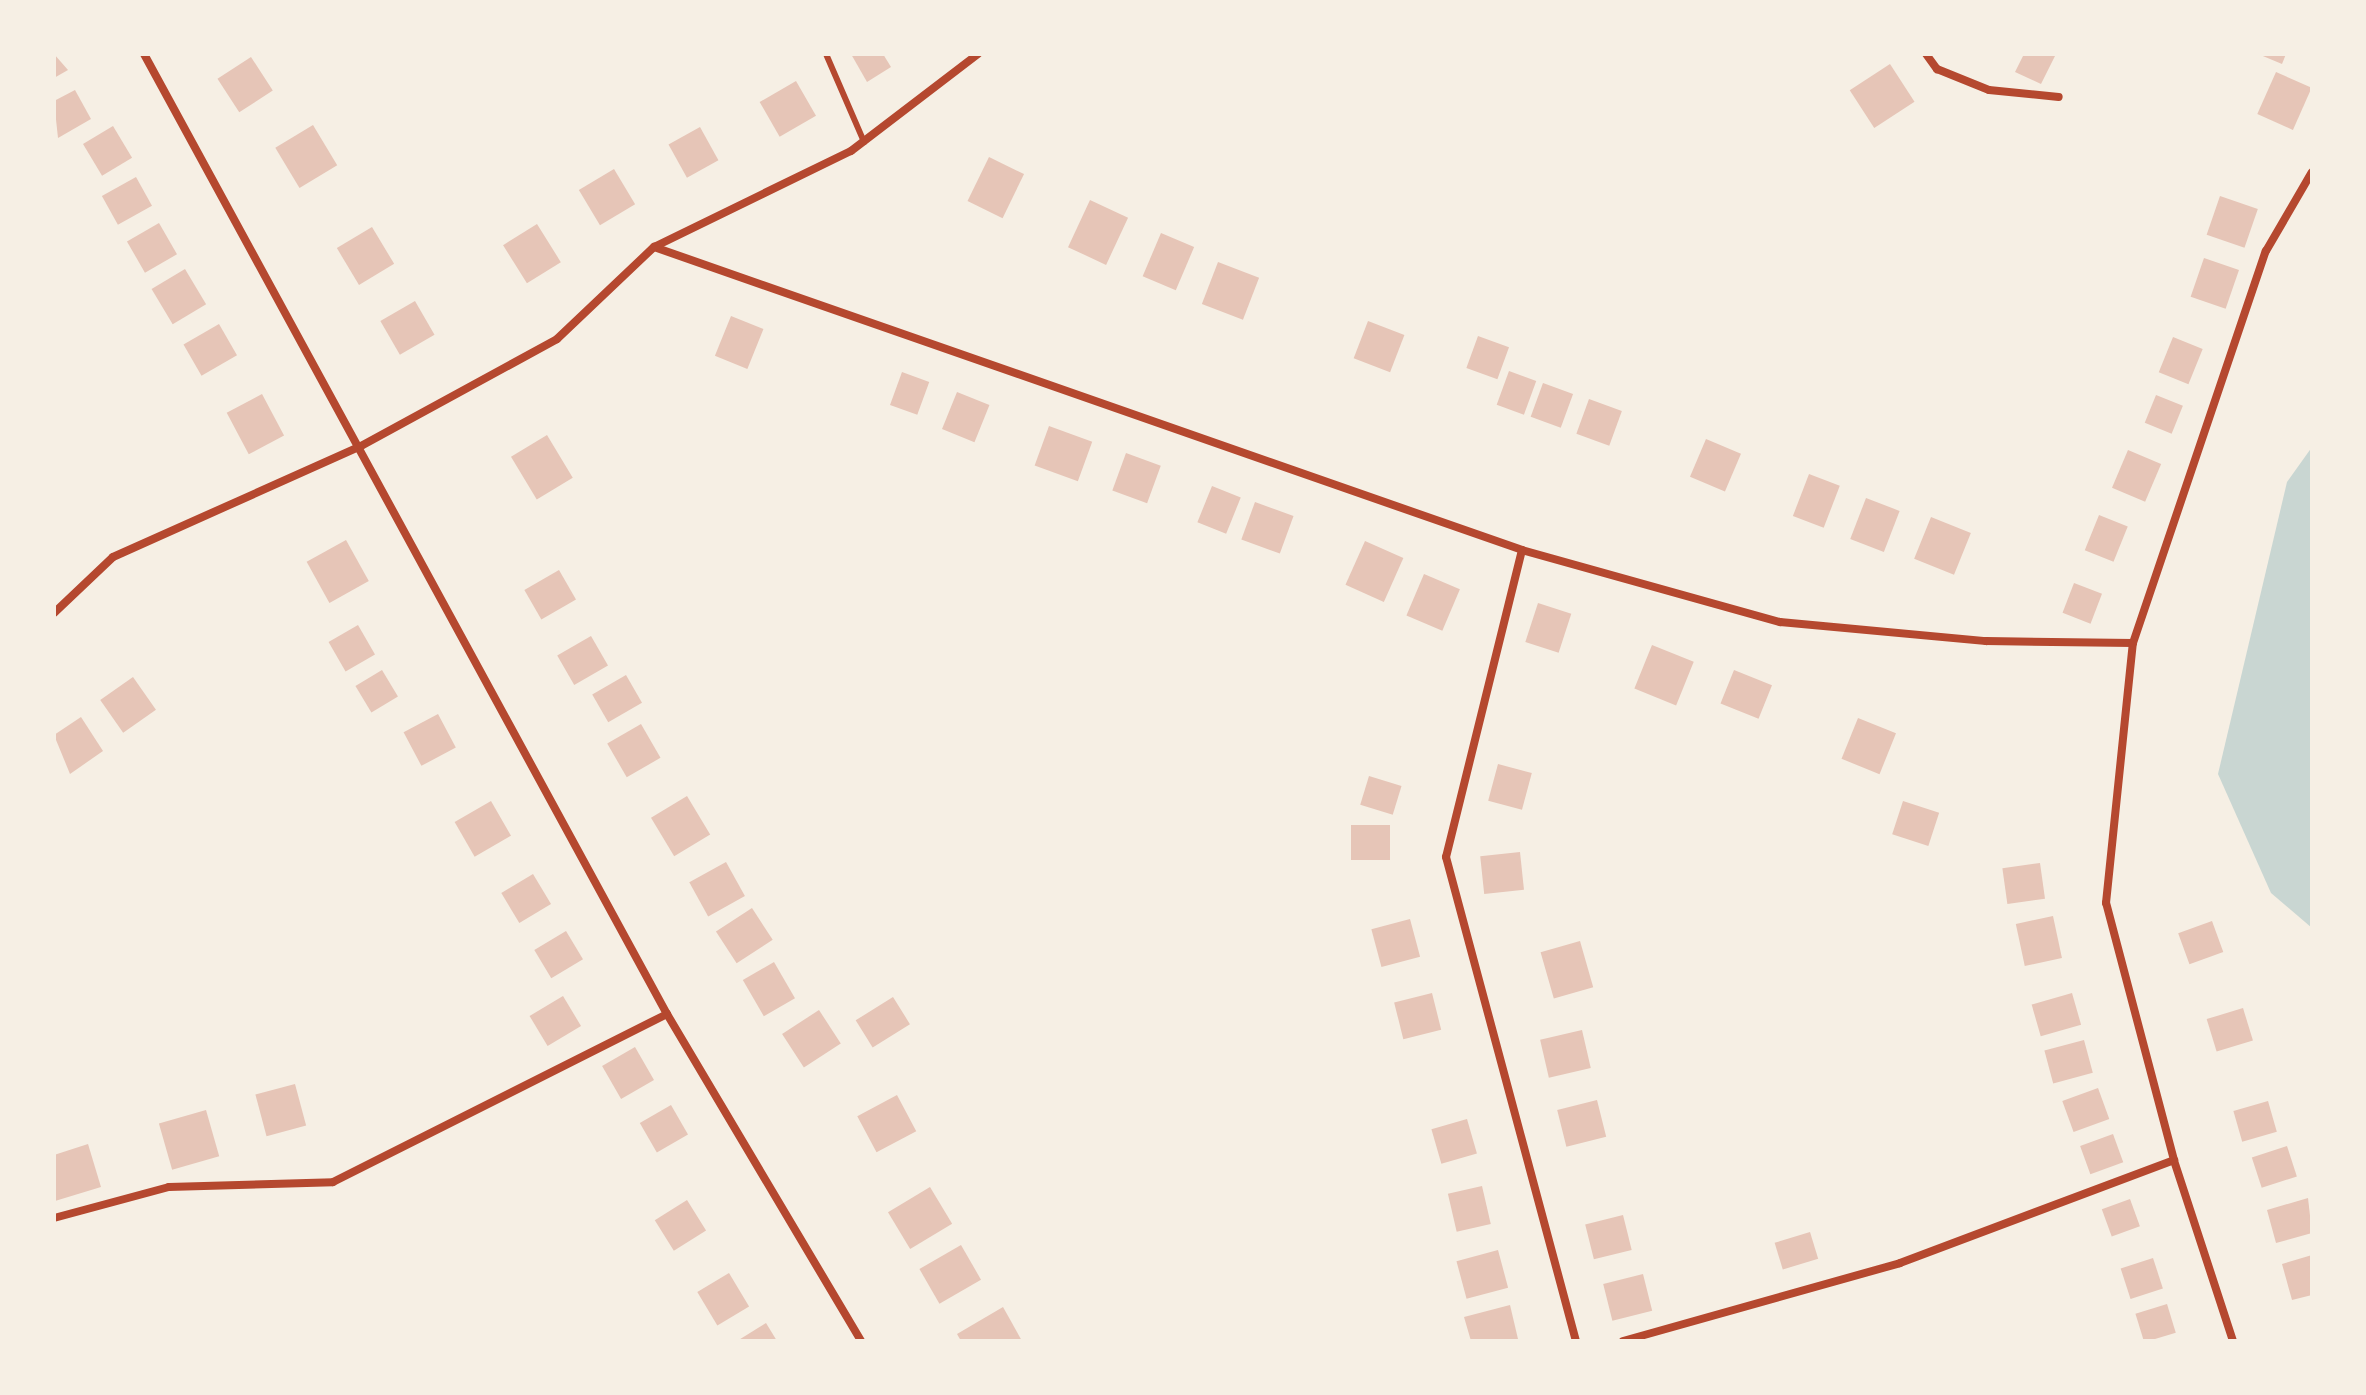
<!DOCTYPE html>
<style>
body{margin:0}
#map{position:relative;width:2366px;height:1395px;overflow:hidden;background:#f6efe4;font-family:Mulish,sans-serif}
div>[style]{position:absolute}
.water>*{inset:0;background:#c9d6d2}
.building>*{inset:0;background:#e6c5b7;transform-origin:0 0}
.service>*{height:6px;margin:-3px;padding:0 3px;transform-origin:3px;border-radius:3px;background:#b5482f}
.minor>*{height:8px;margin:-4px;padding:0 4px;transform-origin:4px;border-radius:4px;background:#b5482f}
span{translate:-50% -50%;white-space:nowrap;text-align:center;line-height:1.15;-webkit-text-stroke:8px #f6efe4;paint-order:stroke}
.frame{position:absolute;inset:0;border:56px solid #f6efe4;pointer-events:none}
</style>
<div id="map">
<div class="water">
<div style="clip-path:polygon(2312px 447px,2312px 928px,2271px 893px,2218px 774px,2287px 482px)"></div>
</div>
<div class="building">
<div style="clip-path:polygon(54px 54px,68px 70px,54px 78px)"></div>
<div style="clip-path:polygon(851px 54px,883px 54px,891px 67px,867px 82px)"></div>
<div style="clip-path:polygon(2024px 54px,2056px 54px,2041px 84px,2015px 72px)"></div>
<div style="clip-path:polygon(2258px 54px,2286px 54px,2282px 64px)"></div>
<div style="left:251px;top:57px;width:40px;height:40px;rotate:57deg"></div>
<div style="left:1890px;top:64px;width:45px;height:48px;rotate:57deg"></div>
<div style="left:2276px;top:72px;width:39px;height:46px;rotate:24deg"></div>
<div style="left:796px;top:81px;width:40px;height:42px;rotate:60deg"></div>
<div style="clip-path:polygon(75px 90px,91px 119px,58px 138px,54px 101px)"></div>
<div style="left:313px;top:125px;width:47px;height:44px;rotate:59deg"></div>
<div style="left:113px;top:126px;width:37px;height:35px;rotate:59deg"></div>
<div style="left:700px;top:127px;width:38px;height:36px;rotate:61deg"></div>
<div style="left:989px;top:157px;width:39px;height:49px;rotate:26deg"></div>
<div style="left:614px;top:169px;width:41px;height:41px;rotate:59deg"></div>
<div style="left:136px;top:177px;width:33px;height:39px;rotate:61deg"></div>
<div style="left:2220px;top:196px;width:40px;height:41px;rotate:19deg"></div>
<div style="left:1090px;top:200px;width:42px;height:52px;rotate:25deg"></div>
<div style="left:159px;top:223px;width:36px;height:37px;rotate:60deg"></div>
<div style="left:537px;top:224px;width:45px;height:40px;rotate:58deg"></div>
<div style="left:372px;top:227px;width:43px;height:41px;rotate:59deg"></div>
<div style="left:1161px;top:233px;width:36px;height:47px;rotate:23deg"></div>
<div style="left:2204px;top:258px;width:37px;height:41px;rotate:19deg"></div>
<div style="left:1218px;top:262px;width:44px;height:45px;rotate:21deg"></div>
<div style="left:185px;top:269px;width:41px;height:39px;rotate:59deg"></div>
<div style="left:415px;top:301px;width:39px;height:40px;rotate:60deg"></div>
<div style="left:731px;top:316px;width:35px;height:43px;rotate:22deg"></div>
<div style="left:1368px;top:321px;width:39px;height:40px;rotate:21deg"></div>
<div style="left:219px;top:324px;width:36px;height:41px;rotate:60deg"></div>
<div style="left:1478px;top:336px;width:33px;height:34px;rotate:20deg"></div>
<div style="left:2173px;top:337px;width:32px;height:38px;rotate:22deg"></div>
<div style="left:1509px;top:371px;width:29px;height:36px;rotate:20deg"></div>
<div style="left:902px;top:372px;width:29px;height:35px;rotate:20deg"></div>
<div style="left:1543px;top:383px;width:32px;height:36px;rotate:20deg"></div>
<div style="left:957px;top:392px;width:35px;height:40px;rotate:22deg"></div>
<div style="left:262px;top:394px;width:47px;height:40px;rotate:62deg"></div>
<div style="left:2156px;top:395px;width:29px;height:30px;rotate:22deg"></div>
<div style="left:1589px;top:399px;width:35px;height:37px;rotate:20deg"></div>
<div style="left:1049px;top:426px;width:46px;height:42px;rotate:20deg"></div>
<div style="left:547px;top:435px;width:50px;height:42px;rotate:59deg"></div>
<div style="left:1706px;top:439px;width:38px;height:41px;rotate:23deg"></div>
<div style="left:2128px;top:450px;width:36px;height:41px;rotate:23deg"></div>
<div style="left:1126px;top:453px;width:37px;height:40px;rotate:20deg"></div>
<div style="left:1809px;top:474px;width:33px;height:45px;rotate:21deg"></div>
<div style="left:1212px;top:486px;width:31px;height:39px;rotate:22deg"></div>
<div style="left:1866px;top:498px;width:36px;height:44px;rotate:21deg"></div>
<div style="left:1255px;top:502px;width:41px;height:40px;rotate:20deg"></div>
<div style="left:2099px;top:515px;width:31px;height:38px;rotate:22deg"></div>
<div style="left:1931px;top:517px;width:43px;height:45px;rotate:22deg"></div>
<div style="left:346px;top:540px;width:47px;height:45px;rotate:61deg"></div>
<div style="left:1365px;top:541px;width:42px;height:48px;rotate:24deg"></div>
<div style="left:559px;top:570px;width:34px;height:40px;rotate:60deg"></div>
<div style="left:1424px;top:574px;width:39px;height:45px;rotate:23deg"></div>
<div style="left:2074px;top:583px;width:30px;height:32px;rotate:21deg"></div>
<div style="left:1538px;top:603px;width:35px;height:41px;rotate:18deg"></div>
<div style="left:358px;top:625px;width:34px;height:34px;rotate:60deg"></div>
<div style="left:591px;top:636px;width:34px;height:39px;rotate:60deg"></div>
<div style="left:1652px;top:645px;width:45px;height:47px;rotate:22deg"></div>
<div style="left:382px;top:670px;width:31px;height:31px;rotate:59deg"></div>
<div style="left:1734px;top:670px;width:41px;height:36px;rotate:22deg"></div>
<div style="left:626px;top:675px;width:32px;height:39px;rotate:60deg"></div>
<div style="left:133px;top:677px;width:40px;height:40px;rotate:55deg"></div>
<div style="left:438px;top:714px;width:38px;height:39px;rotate:62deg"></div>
<div style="clip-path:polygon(81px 717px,103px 751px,70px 774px,54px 735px)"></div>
<div style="left:1858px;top:718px;width:41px;height:44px;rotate:22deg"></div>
<div style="left:641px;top:724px;width:39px;height:39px;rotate:60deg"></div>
<div style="left:1498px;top:764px;width:35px;height:38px;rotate:15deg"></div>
<div style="left:1369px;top:776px;width:34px;height:30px;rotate:17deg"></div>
<div style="left:687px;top:796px;width:45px;height:42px;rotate:59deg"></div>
<div style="left:491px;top:801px;width:40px;height:42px;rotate:60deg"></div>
<div style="left:1903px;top:801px;width:38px;height:35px;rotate:18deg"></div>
<div style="left:1351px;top:825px;width:39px;height:35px"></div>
<div style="left:1520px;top:852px;width:38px;height:40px;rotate:84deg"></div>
<div style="left:726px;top:862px;width:39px;height:42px;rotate:61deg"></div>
<div style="left:2040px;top:863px;width:36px;height:38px;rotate:82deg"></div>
<div style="left:533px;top:874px;width:35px;height:37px;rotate:59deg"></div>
<div style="left:752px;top:908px;width:38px;height:43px;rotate:57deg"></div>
<div style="left:2053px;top:916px;width:43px;height:38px;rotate:78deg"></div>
<div style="left:1410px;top:919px;width:39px;height:40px;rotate:75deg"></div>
<div style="left:2212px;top:921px;width:33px;height:36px;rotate:70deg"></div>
<div style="left:566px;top:931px;width:33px;height:37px;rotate:59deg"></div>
<div style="left:1580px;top:941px;width:48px;height:41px;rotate:74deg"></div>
<div style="left:774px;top:962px;width:42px;height:36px;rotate:60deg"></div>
<div style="left:1432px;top:993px;width:38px;height:39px;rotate:76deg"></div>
<div style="left:2072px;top:993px;width:33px;height:42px;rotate:74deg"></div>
<div style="left:563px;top:996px;width:35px;height:39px;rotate:59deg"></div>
<div style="left:893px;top:997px;width:32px;height:44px;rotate:58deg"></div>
<div style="left:2243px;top:1008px;width:34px;height:38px;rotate:73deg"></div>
<div style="left:819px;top:1010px;width:40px;height:44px;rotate:57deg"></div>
<div style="left:1582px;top:1030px;width:39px;height:43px;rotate:77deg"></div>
<div style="left:2084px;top:1040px;width:34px;height:41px;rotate:75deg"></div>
<div style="left:635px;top:1047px;width:38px;height:38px;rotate:60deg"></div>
<div style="left:295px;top:1084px;width:43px;height:41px;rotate:75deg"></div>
<div style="left:2098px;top:1088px;width:33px;height:38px;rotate:70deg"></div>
<div style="left:897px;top:1095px;width:41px;height:45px;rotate:62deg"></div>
<div style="left:1597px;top:1100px;width:38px;height:41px;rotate:76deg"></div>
<div style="left:2268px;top:1101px;width:32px;height:36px;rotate:74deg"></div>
<div style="left:671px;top:1105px;width:34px;height:36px;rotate:60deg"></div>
<div style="left:206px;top:1110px;width:48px;height:49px;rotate:74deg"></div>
<div style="left:1467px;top:1119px;width:36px;height:37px;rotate:74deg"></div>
<div style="left:2113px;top:1134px;width:30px;height:35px;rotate:70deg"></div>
<div style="clip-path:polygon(88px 1144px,101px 1187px,55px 1201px,54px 1155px)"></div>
<div style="left:2287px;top:1146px;width:32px;height:37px;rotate:72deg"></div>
<div style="left:1482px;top:1186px;width:39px;height:35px;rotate:77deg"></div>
<div style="left:930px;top:1187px;width:43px;height:49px;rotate:59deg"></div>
<div style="clip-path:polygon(2308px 1198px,2312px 1233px,2276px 1243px,2267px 1210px)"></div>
<div style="left:2130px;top:1199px;width:29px;height:30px;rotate:70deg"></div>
<div style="left:687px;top:1200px;width:36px;height:38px;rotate:58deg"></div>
<div style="left:1623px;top:1215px;width:36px;height:39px;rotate:76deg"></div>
<div style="left:1810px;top:1232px;width:28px;height:37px;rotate:73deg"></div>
<div style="left:961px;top:1245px;width:40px;height:48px;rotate:60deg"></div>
<div style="left:1498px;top:1250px;width:39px;height:43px;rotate:75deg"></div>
<div style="clip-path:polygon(2312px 1255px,2312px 1295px,2292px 1300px,2282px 1264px)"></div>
<div style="left:2153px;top:1258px;width:32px;height:34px;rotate:72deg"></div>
<div style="left:729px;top:1273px;width:39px;height:37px;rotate:59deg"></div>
<div style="left:1643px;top:1274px;width:38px;height:41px;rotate:76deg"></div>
<div style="left:2167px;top:1304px;width:30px;height:33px;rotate:73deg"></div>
<div style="clip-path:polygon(1510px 1305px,1518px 1339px,1471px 1341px,1464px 1317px)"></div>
<div style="clip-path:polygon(1003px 1307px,1022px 1341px,961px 1341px,957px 1334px)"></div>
<div style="clip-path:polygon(766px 1323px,777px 1341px,737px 1341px)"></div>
</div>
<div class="service">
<div style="left:826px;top:54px;width:96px;rotate:66.6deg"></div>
</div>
<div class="minor">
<div style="left:144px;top:54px;width:1093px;rotate:61.42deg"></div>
<div style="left:667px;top:1014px;width:380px;rotate:59.3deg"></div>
<div style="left:1926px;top:54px;width:19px;rotate:54deg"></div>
<div style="left:1937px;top:69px;width:56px;rotate:22deg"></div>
<div style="left:1989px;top:90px;width:70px;rotate:5.7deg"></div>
<div style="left:654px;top:247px;width:919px;rotate:19.24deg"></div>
<div style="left:1522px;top:550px;width:268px;rotate:15.6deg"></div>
<div style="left:1780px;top:622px;width:207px;rotate:5.3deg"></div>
<div style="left:1986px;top:641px;width:147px;rotate:0.8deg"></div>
<div style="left:1522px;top:550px;width:316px;rotate:103.9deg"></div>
<div style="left:1446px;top:857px;width:501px;rotate:74.97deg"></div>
<div style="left:54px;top:613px;width:81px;rotate:-43.5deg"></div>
<div style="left:113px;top:557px;width:272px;rotate:-24.1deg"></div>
<div style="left:361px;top:446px;width:223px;rotate:-28.6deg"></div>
<div style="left:557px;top:339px;width:134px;rotate:-43.5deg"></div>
<div style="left:654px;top:247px;width:219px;rotate:-26deg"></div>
<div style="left:851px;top:151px;width:160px;rotate:-37.4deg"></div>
<div style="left:54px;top:1218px;width:119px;rotate:-15.1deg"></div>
<div style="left:169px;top:1187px;width:164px;rotate:-1.7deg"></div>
<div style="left:333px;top:1182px;width:374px;rotate:-26.7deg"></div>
<div style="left:1623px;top:1341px;width:288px;rotate:-15.7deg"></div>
<div style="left:1900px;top:1263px;width:293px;rotate:-20.6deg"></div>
<div style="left:2233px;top:1341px;width:190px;rotate:-108.1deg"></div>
<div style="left:2174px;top:1160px;width:266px;rotate:-104.8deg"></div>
<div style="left:2106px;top:903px;width:261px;rotate:-84.1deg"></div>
<div style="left:2133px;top:643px;width:414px;rotate:-71.3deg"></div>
<div style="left:2266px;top:251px;width:91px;rotate:-59.8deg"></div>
</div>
<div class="frame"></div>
</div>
